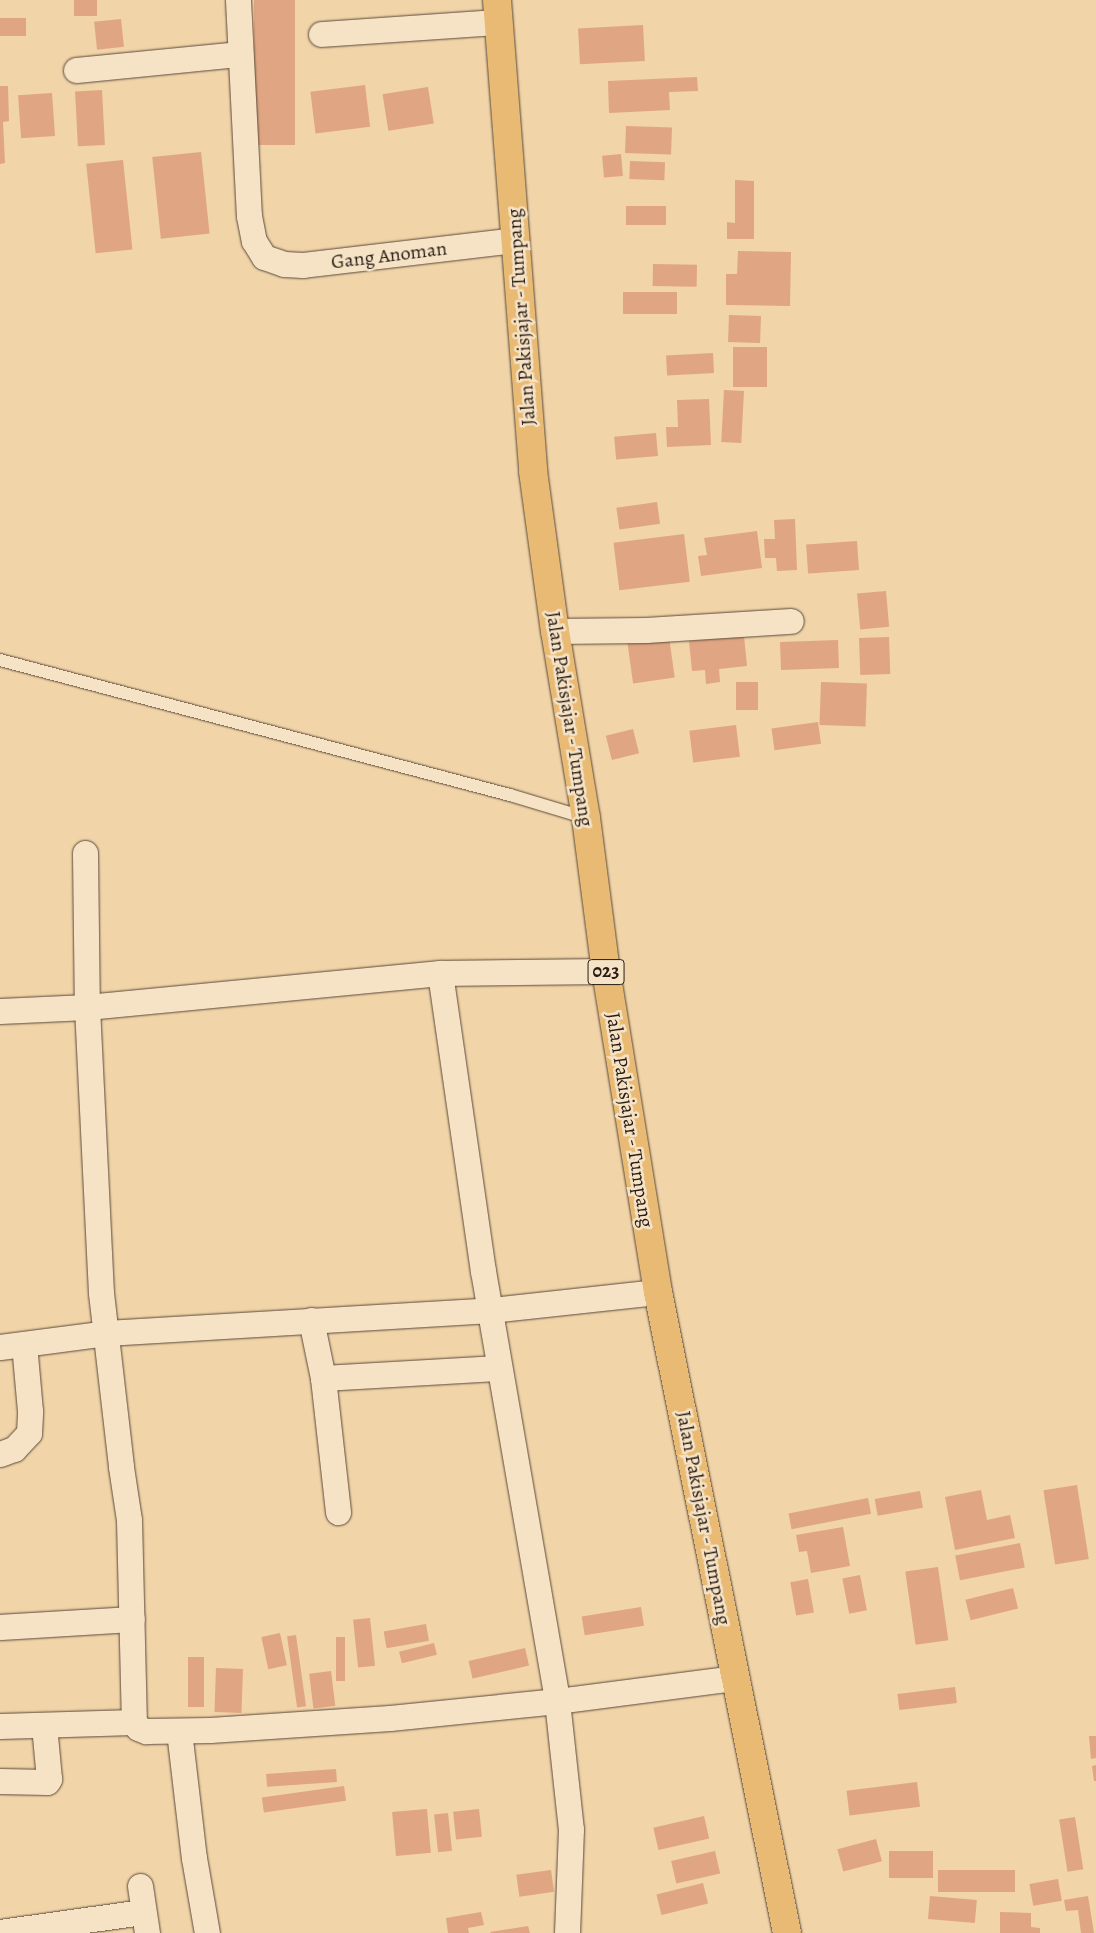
<!DOCTYPE html>
<style>
body{margin:0}
#map{position:relative;width:1096px;height:1933px;overflow:hidden;background:#f1d4a8;font-family:Alegreya,serif}
div>[style]{position:absolute}
.building>*{inset:0;background:#e0a582;transform-origin:0 0}
.roads{filter:drop-shadow(0 0 1px #5a4a3a) drop-shadow(0 0 1px #5a4a3a)}
.lane>*{height:12px;margin:-6px;padding:0 6px;transform-origin:6px;border-radius:6px;background:#f6e3c6}
.street>*{height:25px;margin:-12.5px;padding:0 12.5px;transform-origin:12.5px;border-radius:12.5px;background:#f6e3c6}
.primary>*{height:28px;margin:-14px;padding:0 14px;transform-origin:14px;border-radius:14px;background:#e8ba74}
span{translate:-50% -50%;white-space:nowrap;text-align:center;line-height:1.15;-webkit-text-stroke:5px #f6e3c6;paint-order:stroke}
.shield-label span{padding:1px 4px;background:#f6e3c6;border:1px solid;border-radius:4px;-webkit-text-stroke-width:0}
.shield-label{font-size:19px;color:#271c16;font-weight:700}
.street-label{font-size:20px;color:#271c16}
</style>
<div id="map">
<div class="building">
<div style="left:74px;top:0;width:23px;height:16px"></div>
<div style="left:254px;top:0;width:41px;height:145px"></div>
<div style="left:26px;top:18px;width:18px;height:26px;rotate:90deg"></div>
<div style="left:121px;top:19px;width:28px;height:27px;rotate:84deg"></div>
<div style="left:643px;top:25px;width:36px;height:65px;rotate:87deg"></div>
<div style="clip-path:polygon(697px 77px,698px 91px,669px 92px,670px 110px,609px 113px,608px 81px)"></div>
<div style="left:365px;top:85px;width:42px;height:55px;rotate:83deg"></div>
<div style="clip-path:polygon(0 86px,8px 86px,9px 121px,3px 122px,5px 163px,0 164px)"></div>
<div style="left:428px;top:87px;width:37px;height:46px;rotate:81deg"></div>
<div style="left:102px;top:90px;width:55px;height:27px;rotate:87deg"></div>
<div style="left:52px;top:93px;width:43px;height:34px;rotate:86deg"></div>
<div style="left:626px;top:126px;width:46px;height:27px;rotate:2deg"></div>
<div style="left:201px;top:152px;width:82px;height:49px;rotate:84deg"></div>
<div style="left:621px;top:154px;width:22px;height:19px;rotate:85deg"></div>
<div style="left:123px;top:160px;width:90px;height:37px;rotate:84deg"></div>
<div style="left:630px;top:161px;width:35px;height:18px;rotate:2deg"></div>
<div style="clip-path:polygon(735px 180px,754px 181px,754px 239px,727px 239px,727px 222px,735px 223px)"></div>
<div style="left:666px;top:206px;width:19px;height:40px;rotate:90deg"></div>
<div style="clip-path:polygon(738px 251px,791px 252px,790px 306px,726px 305px,726px 274px,737px 274px)"></div>
<div style="left:653px;top:264px;width:44px;height:22px;rotate:1deg"></div>
<div style="left:623px;top:292px;width:54px;height:22px"></div>
<div style="left:729px;top:315px;width:32px;height:27px;rotate:2deg"></div>
<div style="left:733px;top:347px;width:34px;height:40px"></div>
<div style="left:713px;top:353px;width:20px;height:47px;rotate:87deg"></div>
<div style="left:724px;top:390px;width:20px;height:52px;rotate:3deg"></div>
<div style="clip-path:polygon(709px 399px,711px 445px,667px 447px,666px 427px,678px 427px,677px 400px)"></div>
<div style="left:656px;top:433px;width:23px;height:42px;rotate:85deg"></div>
<div style="left:657px;top:502px;width:22px;height:41px;rotate:82deg"></div>
<div style="clip-path:polygon(795px 519px,797px 570px,777px 571px,776px 558px,765px 558px,764px 539px,775px 539px,774px 520px)"></div>
<div style="clip-path:polygon(757px 531px,762px 568px,701px 576px,698px 556px,707px 555px,704px 538px)"></div>
<div style="left:684px;top:534px;width:48px;height:71px;rotate:83deg"></div>
<div style="left:857px;top:541px;width:29px;height:51px;rotate:86deg"></div>
<div style="left:886px;top:591px;width:36px;height:29px;rotate:85deg"></div>
<div style="clip-path:polygon(744px 636px,747px 666px,719px 669px,720px 682px,706px 684px,705px 670px,692px 671px,689px 641px)"></div>
<div style="left:669px;top:637px;width:41px;height:42px;rotate:82deg"></div>
<div style="left:889px;top:637px;width:37px;height:30px;rotate:88deg"></div>
<div style="left:838px;top:640px;width:28px;height:58px;rotate:88deg"></div>
<div style="left:736px;top:682px;width:22px;height:28px"></div>
<div style="left:821px;top:682px;width:46px;height:43px;rotate:2deg"></div>
<div style="left:818px;top:722px;width:22px;height:47px;rotate:82deg"></div>
<div style="left:736px;top:725px;width:32px;height:47px;rotate:83deg"></div>
<div style="left:633px;top:729px;width:25px;height:28px;rotate:76deg"></div>
<div style="left:1077px;top:1485px;width:75px;height:34px;rotate:81deg"></div>
<div style="clip-path:polygon(981px 1490px,987px 1520px,1010px 1515px,1015px 1538px,955px 1550px,945px 1497px)"></div>
<div style="left:920px;top:1491px;width:17px;height:46px;rotate:80deg"></div>
<div style="left:868px;top:1498px;width:16px;height:81px;rotate:79deg"></div>
<div style="clip-path:polygon(843px 1527px,850px 1566px,811px 1573px,807px 1551px,799px 1552px,796px 1535px)"></div>
<div style="left:1020px;top:1543px;width:25px;height:66px;rotate:79deg"></div>
<div style="left:938px;top:1567px;width:74px;height:33px;rotate:82deg"></div>
<div style="left:860px;top:1575px;width:36px;height:18px;rotate:79deg"></div>
<div style="left:808px;top:1579px;width:34px;height:18px;rotate:80deg"></div>
<div style="left:1013px;top:1588px;width:21px;height:49px;rotate:76deg"></div>
<div style="left:641px;top:1607px;width:19px;height:60px;rotate:81deg"></div>
<div style="left:370px;top:1618px;width:48px;height:17px;rotate:84deg"></div>
<div style="left:426px;top:1624px;width:17px;height:43px;rotate:80deg"></div>
<div style="left:280px;top:1633px;width:33px;height:19px;rotate:78deg"></div>
<div style="left:296px;top:1635px;width:72px;height:9px;rotate:82deg"></div>
<div style="left:336px;top:1637px;width:9px;height:44px"></div>
<div style="left:434px;top:1643px;width:12px;height:36px;rotate:76deg"></div>
<div style="left:525px;top:1648px;width:18px;height:58px;rotate:77deg"></div>
<div style="left:188px;top:1657px;width:16px;height:50px"></div>
<div style="left:216px;top:1668px;width:27px;height:44px;rotate:2deg"></div>
<div style="left:331px;top:1671px;width:35px;height:22px;rotate:83deg"></div>
<div style="left:955px;top:1687px;width:16px;height:58px;rotate:83deg"></div>
<div style="clip-path:polygon(1089px 1736px,1096px 1736px,1096px 1758px,1091px 1759px)"></div>
<div style="clip-path:polygon(1096px 1765px,1096px 1781px,1094px 1781px,1092px 1766px)"></div>
<div style="left:336px;top:1769px;width:13px;height:70px;rotate:86deg"></div>
<div style="left:917px;top:1782px;width:25px;height:71px;rotate:83deg"></div>
<div style="left:344px;top:1786px;width:15px;height:83px;rotate:82deg"></div>
<div style="left:427px;top:1809px;width:44px;height:35px;rotate:85deg"></div>
<div style="left:479px;top:1809px;width:28px;height:26px;rotate:84deg"></div>
<div style="left:448px;top:1813px;width:38px;height:14px;rotate:84deg"></div>
<div style="left:704px;top:1816px;width:23px;height:52px;rotate:77deg"></div>
<div style="left:1075px;top:1817px;width:53px;height:16px;rotate:81deg"></div>
<div style="left:876px;top:1839px;width:23px;height:40px;rotate:75deg"></div>
<div style="left:715px;top:1851px;width:23px;height:45px;rotate:77deg"></div>
<div style="left:889px;top:1851px;width:44px;height:27px"></div>
<div style="left:551px;top:1870px;width:22px;height:35px;rotate:82deg"></div>
<div style="left:938px;top:1870px;width:77px;height:22px"></div>
<div style="left:1058px;top:1879px;width:22px;height:29px;rotate:80deg"></div>
<div style="left:703px;top:1883px;width:21px;height:48px;rotate:76deg"></div>
<div style="left:930px;top:1896px;width:47px;height:23px;rotate:5deg"></div>
<div style="clip-path:polygon(1088px 1896px,1094px 1933px,1081px 1933px,1078px 1910px,1066px 1911px,1064px 1900px)"></div>
<div style="clip-path:polygon(481px 1912px,484px 1925px,468px 1928px,469px 1933px,448px 1933px,446px 1918px)"></div>
<div style="clip-path:polygon(1000px 1912px,1031px 1913px,1031px 1927px,1040px 1928px,1040px 1933px,1000px 1933px)"></div>
<div style="clip-path:polygon(528px 1926px,530px 1933px,491px 1933px,490px 1932px)"></div>
</div>
<div class="roads">
<div class="lane">
<div style="left:0;top:660px;width:528px;rotate:14.83deg"></div>
<div style="left:510px;top:795px;width:79px;rotate:16.8deg"></div>
</div>
<div class="street">
<div style="left:238px;top:0;width:216px;rotate:87.1deg"></div>
<div style="left:249px;top:216px;width:25px;rotate:79deg"></div>
<div style="left:254px;top:241px;width:19px;rotate:58deg"></div>
<div style="left:264px;top:257px;width:21px;rotate:19deg"></div>
<div style="left:284px;top:264px;width:19px;rotate:3deg"></div>
<div style="left:303px;top:265px;width:213px;rotate:-6.7deg"></div>
<div style="left:321px;top:34px;width:178px;rotate:-3.9deg"></div>
<div style="left:76px;top:70px;width:165px;rotate:-5.6deg"></div>
<div style="left:555px;top:631px;width:91px;rotate:-0.6deg"></div>
<div style="left:646px;top:630px;width:145px;rotate:-3.6deg"></div>
<div style="left:85px;top:853px;width:154px;rotate:89.3deg"></div>
<div style="left:87px;top:1007px;width:286px;rotate:87.2deg"></div>
<div style="left:101px;top:1293px;width:175px;rotate:83.4deg"></div>
<div style="left:121px;top:1467px;width:54px;rotate:81.4deg"></div>
<div style="left:129px;top:1520px;width:202px;rotate:88.6deg"></div>
<div style="left:440px;top:973px;width:301px;rotate:81.8deg"></div>
<div style="left:483px;top:1271px;width:436px;rotate:80.2deg"></div>
<div style="left:557px;top:1701px;width:129px;rotate:83.8deg"></div>
<div style="left:571px;top:1829px;width:104px;rotate:92.2deg"></div>
<div style="left:0;top:1011px;width:87px;rotate:-2.6deg"></div>
<div style="left:87px;top:1007px;width:355px;rotate:-5.5deg"></div>
<div style="left:440px;top:973px;width:166px;rotate:-0.7deg"></div>
<div style="left:311px;top:1320px;width:59px;rotate:78.3deg"></div>
<div style="left:323px;top:1378px;width:135px;rotate:83.6deg"></div>
<div style="left:0;top:1347px;width:107px;rotate:-7.5deg"></div>
<div style="left:106px;top:1333px;width:386px;rotate:-3.4deg"></div>
<div style="left:491px;top:1310px;width:168px;rotate:-6.2deg"></div>
<div style="left:323px;top:1378px;width:175px;rotate:-3.3deg"></div>
<div style="left:0;top:1454px;width:15px;rotate:-20deg"></div>
<div style="left:14px;top:1449px;width:22px;rotate:-47deg"></div>
<div style="left:29px;top:1433px;width:22px;rotate:-87deg"></div>
<div style="left:30px;top:1411px;width:67px;rotate:-95.1deg"></div>
<div style="left:0;top:1627px;width:132px;rotate:-3.5deg"></div>
<div style="left:0;top:1726px;width:134px;rotate:-1.7deg"></div>
<div style="left:134px;top:1722px;width:7px;rotate:56deg"></div>
<div style="left:138px;top:1728px;width:9px;rotate:21deg"></div>
<div style="left:146px;top:1731px;width:64px;rotate:-0.9deg"></div>
<div style="left:210px;top:1730px;width:180px;rotate:-3.8deg"></div>
<div style="left:390px;top:1718px;width:168px;rotate:-5.8deg"></div>
<div style="left:557px;top:1701px;width:179px;rotate:-7.4deg"></div>
<div style="left:179px;top:1731px;width:128px;rotate:83.3deg"></div>
<div style="left:194px;top:1858px;width:76px;rotate:80.2deg"></div>
<div style="left:0;top:1781px;width:47px;rotate:1.2deg"></div>
<div style="left:47px;top:1782px;width:4px;rotate:-56deg"></div>
<div style="left:49px;top:1779px;width:54px;rotate:-95.3deg"></div>
<div style="left:140px;top:1886px;width:48px;rotate:81.5deg"></div>
<div style="left:0;top:1932px;width:144px;rotate:-8deg"></div>
</div>
<div class="primary">
<div style="left:497px;top:0;width:472px;rotate:85.6deg"></div>
<div style="left:533px;top:471px;width:162px;rotate:82.2deg"></div>
<div style="left:555px;top:631px;width:190px;rotate:80.6deg"></div>
<div style="left:586px;top:818px;width:154px;rotate:82.6deg"></div>
<div style="left:606px;top:971px;width:325px;rotate:80.8deg"></div>
<div style="left:658px;top:1292px;width:654px;rotate:78.62deg"></div>
</div>
</div>
<div class="shield-label">
<span style="left:606px;top:972px">023</span>
</div>
<div class="street-label">
<span style="left:389px;top:255px;rotate:-7deg">Gang Anoman</span>
<span style="left:521px;top:317px;rotate:-94deg">Jalan Pakisjajar - Tumpang</span>
<span style="left:570px;top:719px;rotate:81deg">Jalan Pakisjajar - Tumpang</span>
<span style="left:630px;top:1120px;rotate:81deg">Jalan Pakisjajar - Tumpang</span>
<span style="left:704px;top:1518px;rotate:79deg">Jalan Pakisjajar - Tumpang</span>
</div>
</div>
